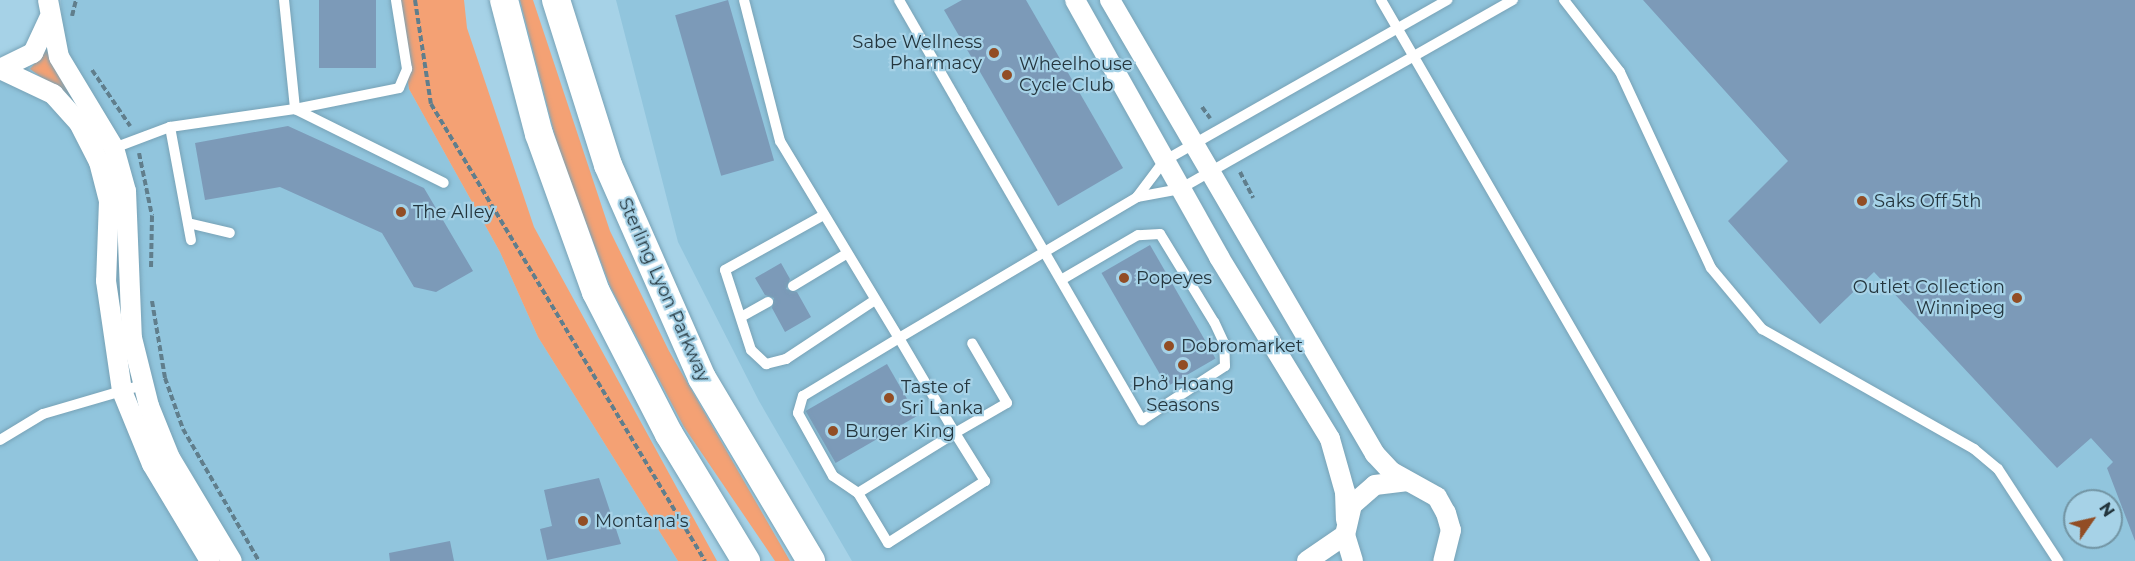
<!DOCTYPE html>
<meta charset="utf-8">
<style>
body{margin:0}
#map{position:relative;width:2135px;height:561px;overflow:hidden;background:#a6d2e7;font-family:Montserrat,sans-serif}
div>[style]{position:absolute}
.built>*{inset:0;background:#91c5dd}
.green>*{inset:0;background:#f4a174}
.building>*{inset:0;background:#7c9ab8;transform-origin:0 0}
.path>*{height:4px;margin-top:-2px;transform-origin:0;background:repeating-linear-gradient(90deg,#607e8c 0 6px,transparent 0 9px)}
.roads{filter:drop-shadow(0 0 2px #77a2b6) drop-shadow(0 0 2px #77a2b6)}
.service>*{height:10px;margin:-5px;padding:0 5px;transform-origin:5px;border-radius:5px;background:#fff}
.minor>*{height:20px;margin:-10px;padding:0 10px;transform-origin:10px;border-radius:10px;background:#fff}
.secondary>*{height:28px;margin:-14px;padding:0 14px;transform-origin:14px;border-radius:14px;background:#fff}
.dots>*{width:16px;height:16px;translate:-50% -50%;box-sizing:border-box;border:3px solid #a6d2e7;border-radius:50%}
span{translate:-50% -50%;white-space:nowrap;text-align:center;line-height:1.15;-webkit-text-stroke:4.5px #a6d2e7;paint-order:stroke}
.poi-label{font-size:18px;color:#24363e}
.right{translate:-100% -50%;text-align:right}
.left{translate:0 -50%;text-align:left}
.street-label{font-size:18px;color:#24363e}
.north{position:absolute;left:2063px;top:489px;width:60px;height:60px;box-sizing:border-box;background:#a6d2e7;border:2px solid #7294a3;border-radius:50%;rotate:56deg;font-size:16px;font-weight:700;line-height:24px;text-align:center;color:#24363e}
.north::after{content:'';display:block;margin:auto;width:21px;height:27px;background:#924d24;clip-path:polygon(50% 0,100% 100%,50% 72%,0 100%)}
</style>
<div id="map">
<div class="built">
<div style="clip-path:polygon(61px 0,396px 0,409px 89px,500px 252px,538px 337px,678px 561px,240px 561px,160px 416px,63px 52px)"></div>
<div style="clip-path:polygon(evenodd,616px 0,2135px 0,2135px 561px,852px 561px,759px 401px,678px 242px,616px 0,2075px 501px,2111px 501px,2111px 537px,2075px 537px,2075px 501px)"></div>
<div style="clip-path:polygon(0 69px,38px 84px,99px 162px,122px 391px,210px 561px,0 561px)"></div>
</div>
<div class="green">
<div style="clip-path:polygon(396px 0,464px 0,467px 28px,534px 227px,717px 561px,678px 561px,538px 337px,500px 252px,409px 89px)"></div>
<div style="clip-path:polygon(520px 0,533px 0,610px 231px,669px 351px,790px 561px,775px 561px,684px 427px,611px 288px,560px 155px)"></div>
<div style="clip-path:polygon(48px 47px,118px 174px,122px 281px,115px 210px,48px 82px,30px 69px)"></div>
</div>
<div class="building">
<div style="left:319px;top:0;width:57px;height:68px"></div>
<div style="left:728px;top:0;width:167px;height:55px;rotate:74deg"></div>
<div style="clip-path:polygon(962px 0,1026px 0,1123px 168px,1058px 206px,944px 10px)"></div>
<div style="clip-path:polygon(1643px 0,2135px 0,2135px 541px,2107px 468px,2113px 462px,2091px 438px,2057px 468px,1874px 272px,1820px 324px,1728px 221px,1788px 161px)"></div>
<div style="clip-path:polygon(288px 126px,424px 188px,473px 271px,436px 292px,414px 287px,382px 233px,280px 187px,205px 200px,195px 143px)"></div>
<div style="left:1150px;top:245px;width:131px;height:56px;rotate:60deg"></div>
<div style="clip-path:polygon(781px 263px,790px 279px,786px 289px,797px 292px,811px 317px,785px 332px,772px 308px,774px 298px,765px 295px,755px 278px)"></div>
<div style="left:887px;top:364px;width:60px;height:94px;rotate:60deg"></div>
<div style="clip-path:polygon(599px 478px,621px 544px,547px 560px,540px 529px,552px 526px,544px 490px)"></div>
<div style="clip-path:polygon(450px 541px,454px 561px,390px 561px,389px 553px)"></div>
</div>
<div class="path">
<div style="left:415px;top:0;width:105px;rotate:81.3deg"></div>
<div style="left:431px;top:104px;width:533px;rotate:59.05deg"></div>
<div style="left:72px;top:16px;width:16px;rotate:-76deg"></div>
<div style="left:92px;top:70px;width:68px;rotate:55.8deg"></div>
<div style="left:1202px;top:107px;width:14px;rotate:54deg"></div>
<div style="left:139px;top:153px;width:64px;rotate:78.3deg"></div>
<div style="left:152px;top:216px;width:54px;rotate:91.1deg"></div>
<div style="left:1240px;top:172px;width:29px;rotate:63deg"></div>
<div style="left:152px;top:301px;width:78px;rotate:80.4deg"></div>
<div style="left:165px;top:378px;width:54px;rotate:70.6deg"></div>
<div style="left:183px;top:429px;width:152px;rotate:60.1deg"></div>
</div>
<div class="roads">
<div class="service">
<div style="left:284px;top:0;width:110px;rotate:84.2deg"></div>
<div style="left:295px;top:109px;width:106px;rotate:-11.4deg"></div>
<div style="left:399px;top:88px;width:21px;rotate:-67deg"></div>
<div style="left:407px;top:69px;width:70px;rotate:-99.1deg"></div>
<div style="left:744px;top:0;width:146px;rotate:75.7deg"></div>
<div style="left:780px;top:141px;width:230px;rotate:58.9deg"></div>
<div style="left:899px;top:338px;width:277px;rotate:-30.6deg"></div>
<div style="left:1137px;top:197px;width:44px;rotate:-10.5deg"></div>
<div style="left:1180px;top:189px;width:383px;rotate:-29.6deg"></div>
<div style="left:899px;top:0;width:125px;rotate:60.1deg"></div>
<div style="left:961px;top:108px;width:361px;rotate:59.9deg"></div>
<div style="left:1142px;top:420px;width:99px;rotate:-33deg"></div>
<div style="left:1225px;top:366px;width:23px;rotate:-92deg"></div>
<div style="left:1224px;top:343px;width:23px;rotate:-115deg"></div>
<div style="left:1214px;top:322px;width:103px;rotate:-121.5deg"></div>
<div style="left:1160px;top:234px;width:22px;rotate:177deg"></div>
<div style="left:1138px;top:235px;width:89px;rotate:149.7deg"></div>
<div style="left:1381px;top:0;width:648px;rotate:59.92deg"></div>
<div style="left:1564px;top:0;width:91px;rotate:52.1deg"></div>
<div style="left:1620px;top:72px;width:216px;rotate:65.1deg"></div>
<div style="left:1711px;top:268px;width:80px;rotate:50.1deg"></div>
<div style="left:1762px;top:329px;width:244px;rotate:29.5deg"></div>
<div style="left:1974px;top:449px;width:31px;rotate:40deg"></div>
<div style="left:1998px;top:469px;width:110px;rotate:56.9deg"></div>
<div style="left:170px;top:127px;width:115px;rotate:79.5deg"></div>
<div style="left:114px;top:148px;width:60px;rotate:-20.6deg"></div>
<div style="left:170px;top:127px;width:126px;rotate:-8.2deg"></div>
<div style="left:295px;top:109px;width:166px;rotate:26.4deg"></div>
<div style="left:1137px;top:197px;width:45px;rotate:-53.1deg"></div>
<div style="left:1164px;top:161px;width:326px;rotate:-29.6deg"></div>
<div style="left:822px;top:216px;width:111px;rotate:150.9deg"></div>
<div style="left:725px;top:270px;width:84px;rotate:72deg"></div>
<div style="left:751px;top:350px;width:21px;rotate:43deg"></div>
<div style="left:766px;top:364px;width:21px;rotate:-14deg"></div>
<div style="left:786px;top:359px;width:107px;rotate:-33.5deg"></div>
<div style="left:188px;top:223px;width:43px;rotate:13.4deg"></div>
<div style="left:793px;top:286px;width:62px;rotate:-31.1deg"></div>
<div style="left:741px;top:317px;width:31px;rotate:-29deg"></div>
<div style="left:0;top:440px;width:50px;rotate:-31.2deg"></div>
<div style="left:43px;top:414px;width:103px;rotate:-16.3deg"></div>
<div style="left:858px;top:493px;width:30px;rotate:-146deg"></div>
<div style="left:833px;top:476px;width:72px;rotate:-119.1deg"></div>
<div style="left:798px;top:413px;width:18px;rotate:-74deg"></div>
<div style="left:803px;top:396px;width:112px;rotate:-31.1deg"></div>
<div style="left:899px;top:338px;width:110px;rotate:59.5deg"></div>
<div style="left:955px;top:433px;width:57px;rotate:58deg"></div>
<div style="left:985px;top:481px;width:115px;rotate:147.4deg"></div>
<div style="left:888px;top:543px;width:58px;rotate:-121deg"></div>
<div style="left:858px;top:493px;width:114px;rotate:-31.7deg"></div>
<div style="left:955px;top:433px;width:60px;rotate:-30deg"></div>
<div style="left:1007px;top:403px;width:69px;rotate:-120.3deg"></div>
</div>
<div class="minor">
<div style="left:48px;top:0;width:58px;rotate:79.1deg"></div>
<div style="left:59px;top:57px;width:106px;rotate:58.9deg"></div>
<div style="left:114px;top:148px;width:45px;rotate:74.4deg"></div>
<div style="left:126px;top:191px;width:147px;rotate:87.7deg"></div>
<div style="left:132px;top:338px;width:70px;rotate:76deg"></div>
<div style="left:149px;top:406px;width:56px;rotate:68deg"></div>
<div style="left:170px;top:458px;width:120px;rotate:59deg"></div>
<div style="left:1075px;top:0;width:295px;rotate:60.7deg"></div>
<div style="left:1219px;top:257px;width:213px;rotate:58.6deg"></div>
<div style="left:1330px;top:439px;width:55px;rotate:74.2deg"></div>
<div style="left:1345px;top:492px;width:28px;rotate:88deg"></div>
<div style="left:1110px;top:0;width:526px;rotate:59.73deg"></div>
<div style="left:1375px;top:454px;width:25px;rotate:47deg"></div>
<div style="left:1392px;top:472px;width:51px;rotate:29.1deg"></div>
<div style="left:1437px;top:497px;width:18px;rotate:61deg"></div>
<div style="left:1446px;top:513px;width:18px;rotate:74deg"></div>
<div style="left:1451px;top:530px;width:32px;rotate:104deg"></div>
<div style="left:0;top:69px;width:59px;rotate:25.3deg"></div>
<div style="left:53px;top:94px;width:39px;rotate:48deg"></div>
<div style="left:79px;top:123px;width:44px;rotate:62.9deg"></div>
<div style="left:99px;top:162px;width:40px;rotate:75.6deg"></div>
<div style="left:109px;top:201px;width:80px;rotate:92.1deg"></div>
<div style="left:106px;top:281px;width:111px;rotate:81.7deg"></div>
<div style="left:122px;top:391px;width:79px;rotate:67.7deg"></div>
<div style="left:152px;top:464px;width:113px;rotate:59.1deg"></div>
<div style="left:0;top:69px;width:37px;rotate:-26deg"></div>
<div style="left:33px;top:53px;width:38px;rotate:-65deg"></div>
<div style="left:1307px;top:561px;width:46px;rotate:-34.4deg"></div>
<div style="left:1353px;top:561px;width:27px;rotate:-107deg"></div>
<div style="left:1345px;top:535px;width:31px;rotate:-77deg"></div>
<div style="left:1352px;top:505px;width:30px;rotate:-41deg"></div>
<div style="left:1375px;top:485px;width:31px;rotate:-7deg"></div>
</div>
<div class="secondary">
<div style="left:504px;top:0;width:138px;rotate:75.4deg"></div>
<div style="left:539px;top:134px;width:168px;rotate:70.2deg"></div>
<div style="left:596px;top:292px;width:160px;rotate:62.8deg"></div>
<div style="left:669px;top:434px;width:149px;rotate:58.8deg"></div>
<div style="left:556px;top:0;width:173px;rotate:72.5deg"></div>
<div style="left:608px;top:165px;width:233px;rotate:66.2deg"></div>
<div style="left:702px;top:378px;width:213px;rotate:59.2deg"></div>
</div>
</div>
<div class="dots">
<div style="left:994px;top:53px;background:#924d24"></div>
<div style="left:1007px;top:75px;background:#924d24"></div>
<div style="left:1862px;top:201px;background:#924d24"></div>
<div style="left:401px;top:212px;background:#924d24"></div>
<div style="left:1124px;top:278px;background:#924d24"></div>
<div style="left:2017px;top:298px;background:#924d24"></div>
<div style="left:1169px;top:346px;background:#924d24"></div>
<div style="left:1183px;top:365px;background:#924d24"></div>
<div style="left:889px;top:398px;background:#924d24"></div>
<div style="left:833px;top:431px;background:#924d24"></div>
<div style="left:583px;top:521px;background:#924d24"></div>
</div>
<div class="poi-label">
<span class="right" style="left:982px;top:53px">Sabe Wellness<br>Pharmacy</span>
<span class="left" style="left:1019px;top:75px">Wheelhouse<br>Cycle Club</span>
<span class="left" style="left:1874px;top:201px">Saks Off 5th</span>
<span class="left" style="left:413px;top:212px">The Alley</span>
<span class="left" style="left:1136px;top:278px">Popeyes</span>
<span class="right" style="left:2005px;top:298px">Outlet Collection<br>Winnipeg</span>
<span class="left" style="left:1181px;top:346px">Dobromarket</span>
<span style="left:1183px;top:395px">Phở Hoang<br>Seasons</span>
<span class="left" style="left:901px;top:398px">Taste of<br>Sri Lanka</span>
<span class="left" style="left:845px;top:431px">Burger King</span>
<span class="left" style="left:595px;top:521px">Montana's</span>
</div>
<div class="street-label">
<span style="left:664px;top:290px;rotate:66deg">Sterling Lyon Parkway</span>
</div>
<div class="north">N</div>
</div>
